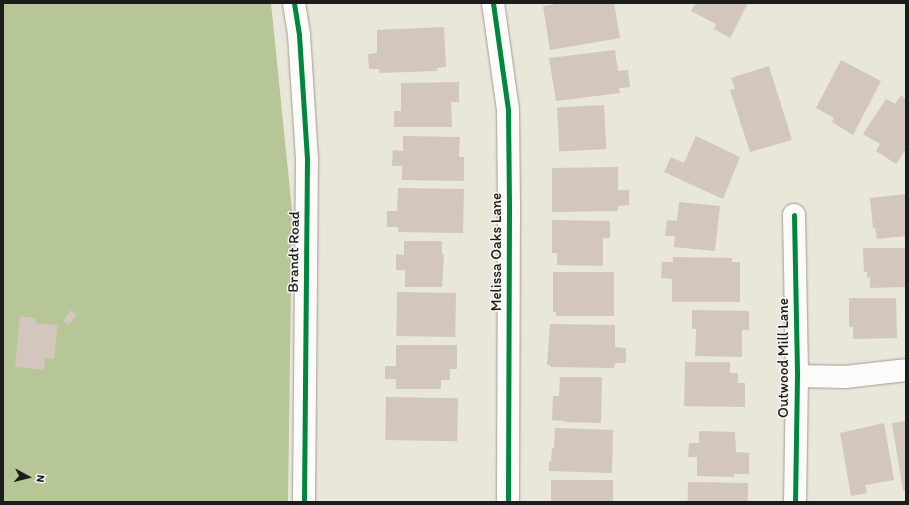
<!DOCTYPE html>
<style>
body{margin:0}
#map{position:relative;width:909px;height:505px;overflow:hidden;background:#e9e6da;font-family:Itim,sans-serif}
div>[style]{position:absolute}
.forest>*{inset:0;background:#b6c696}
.building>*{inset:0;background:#d2c6bd;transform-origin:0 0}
.roads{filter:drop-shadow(0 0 1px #9f9d96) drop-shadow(0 0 1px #9f9d96)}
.minor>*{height:22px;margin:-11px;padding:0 11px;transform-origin:11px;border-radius:11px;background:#fcfbf9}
.tertiary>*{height:22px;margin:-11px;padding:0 11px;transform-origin:11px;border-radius:11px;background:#fcfbf9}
.cycleway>*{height:5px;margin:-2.5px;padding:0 2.5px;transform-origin:2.5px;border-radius:2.5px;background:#00873e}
span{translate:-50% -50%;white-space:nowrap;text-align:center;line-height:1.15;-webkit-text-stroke:3px #f6f6f2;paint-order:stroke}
.street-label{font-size:15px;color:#1c1c1c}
.frame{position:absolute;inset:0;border:4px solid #1c1c1c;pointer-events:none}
.north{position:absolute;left:8px;top:457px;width:40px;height:40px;-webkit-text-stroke:3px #f6f6f2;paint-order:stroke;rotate:97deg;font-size:11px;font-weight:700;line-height:16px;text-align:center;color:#1c1c1c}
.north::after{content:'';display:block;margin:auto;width:14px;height:18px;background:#1c1c1c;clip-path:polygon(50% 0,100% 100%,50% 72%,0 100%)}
</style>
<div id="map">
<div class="forest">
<div style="clip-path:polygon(3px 3px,271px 3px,292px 211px,288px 502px,3px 502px)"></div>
</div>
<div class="building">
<div style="clip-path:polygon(563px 3px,614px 3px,620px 38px,550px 50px,543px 6px)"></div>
<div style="clip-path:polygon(696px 3px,748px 3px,730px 38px,714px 29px,716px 24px,691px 11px)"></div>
<div style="clip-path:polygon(444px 27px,446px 67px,437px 68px,437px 71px,379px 73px,379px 69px,369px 69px,368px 54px,377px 53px,377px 30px)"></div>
<div style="clip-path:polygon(615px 50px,618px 71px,628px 70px,630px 87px,619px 88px,620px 93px,556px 101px,549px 58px)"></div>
<div style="clip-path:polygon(841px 60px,881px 81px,853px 135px,832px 122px,834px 118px,816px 108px)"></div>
<div style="clip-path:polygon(769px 66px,792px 140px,750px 152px,730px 90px,735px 89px,731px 78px)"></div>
<div style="clip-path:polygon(459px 82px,459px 102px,451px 102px,452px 127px,394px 127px,394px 111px,401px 111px,401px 83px)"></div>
<div style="clip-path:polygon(901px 95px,906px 99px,906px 149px,896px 164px,876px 151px,880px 144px,863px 134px,886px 99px,895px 104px)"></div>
<div style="left:604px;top:105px;width:44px;height:47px;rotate:87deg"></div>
<div style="clip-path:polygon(403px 136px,460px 137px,459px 157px,464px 157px,464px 181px,402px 180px,402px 166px,392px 166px,393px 150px,403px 151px)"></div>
<div style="clip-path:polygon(696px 136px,740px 157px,723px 199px,664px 172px,671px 157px,684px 163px)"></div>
<div style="clip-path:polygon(618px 167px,618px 190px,629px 190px,629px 205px,618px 206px,618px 211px,552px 212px,552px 168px)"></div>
<div style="clip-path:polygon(398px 188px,464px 189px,463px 233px,398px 232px,398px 227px,387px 227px,387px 211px,397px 211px)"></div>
<div style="clip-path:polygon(906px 194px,906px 236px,877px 239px,875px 228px,873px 228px,870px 198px)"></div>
<div style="clip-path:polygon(679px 202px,720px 206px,715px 251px,674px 247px,675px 236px,665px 236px,667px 220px,677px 221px)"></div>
<div style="clip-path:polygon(552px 220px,610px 221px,610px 238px,603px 238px,603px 266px,557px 265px,557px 253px,552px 253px)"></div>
<div style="clip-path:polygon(404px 241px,442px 241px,442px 254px,444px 255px,442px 287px,405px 287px,405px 270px,396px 270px,396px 254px,404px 255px)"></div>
<div style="clip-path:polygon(863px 248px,906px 248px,906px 287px,870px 288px,870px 277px,867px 278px,867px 272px,864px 272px)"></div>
<div style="clip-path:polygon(673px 257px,732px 258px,732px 262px,740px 262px,740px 302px,672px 302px,672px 279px,661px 278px,662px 262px,673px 262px)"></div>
<div style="clip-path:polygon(553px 272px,614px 272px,614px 316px,556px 316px,556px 312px,553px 312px)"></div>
<div style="left:397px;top:292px;width:59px;height:44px;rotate:1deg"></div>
<div style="clip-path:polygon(849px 298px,896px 298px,897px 338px,853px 339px,853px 327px,849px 327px)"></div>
<div style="clip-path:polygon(71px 310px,77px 315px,68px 325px,63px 321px)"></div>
<div style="clip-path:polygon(692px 310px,749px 311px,749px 330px,742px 330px,742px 357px,695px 356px,696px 329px,692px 329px)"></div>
<div style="clip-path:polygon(20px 316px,36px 318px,36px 323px,58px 325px,54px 359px,45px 358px,44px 370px,15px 367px)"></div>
<div style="clip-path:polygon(550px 324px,615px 325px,615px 347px,626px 348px,626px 363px,615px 363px,614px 368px,550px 367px,550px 365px,547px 365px)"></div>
<div style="clip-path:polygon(396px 345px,457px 345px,457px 369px,450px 369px,450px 380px,441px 380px,441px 389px,396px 389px,396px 379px,385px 379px,385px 366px,396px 366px)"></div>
<div style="clip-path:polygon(685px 362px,730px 362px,730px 373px,738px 373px,738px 383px,745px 383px,745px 407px,684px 406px)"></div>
<div style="clip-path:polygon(560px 377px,602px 377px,601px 423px,564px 422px,564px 421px,552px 420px,553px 396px,559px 396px)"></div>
<div style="left:386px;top:397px;width:72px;height:43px;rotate:1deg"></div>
<div style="clip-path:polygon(906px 421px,906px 490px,903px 491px,892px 423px)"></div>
<div style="clip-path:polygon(884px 423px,894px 480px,865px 485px,867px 493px,851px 496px,840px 433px)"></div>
<div style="clip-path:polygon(555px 428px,613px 430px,612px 473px,549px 471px,549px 462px,551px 462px,552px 448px,554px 448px)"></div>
<div style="clip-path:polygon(699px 431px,735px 432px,736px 452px,749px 453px,749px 474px,734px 474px,734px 477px,697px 476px,697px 457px,688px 457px,689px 443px,699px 443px)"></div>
<div style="left:551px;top:480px;width:62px;height:22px"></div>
<div style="left:688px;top:482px;width:60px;height:20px;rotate:1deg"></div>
</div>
<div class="roads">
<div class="minor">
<div style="left:493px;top:3px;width:108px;rotate:82deg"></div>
<div style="left:508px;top:110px;width:98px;rotate:89.4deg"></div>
<div style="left:509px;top:208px;width:294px;rotate:90.2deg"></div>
<div style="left:794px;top:215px;width:161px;rotate:88.9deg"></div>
<div style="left:797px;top:376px;width:126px;rotate:90.9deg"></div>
<div style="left:797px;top:376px;width:48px;rotate:1.2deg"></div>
<div style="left:845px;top:377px;width:61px;rotate:-6.5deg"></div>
</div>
<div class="tertiary">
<div style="left:294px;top:3px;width:32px;rotate:81deg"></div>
<div style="left:299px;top:35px;width:123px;rotate:86.3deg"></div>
<div style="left:307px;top:158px;width:344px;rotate:90.5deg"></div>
</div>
</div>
<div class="cycleway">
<div style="left:294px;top:3px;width:32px;rotate:81deg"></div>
<div style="left:299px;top:35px;width:123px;rotate:86.3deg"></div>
<div style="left:307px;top:158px;width:344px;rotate:90.5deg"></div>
<div style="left:493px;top:3px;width:108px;rotate:82deg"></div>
<div style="left:508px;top:110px;width:98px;rotate:89.4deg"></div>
<div style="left:509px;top:208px;width:294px;rotate:90.2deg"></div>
<div style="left:794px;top:215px;width:161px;rotate:88.9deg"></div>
<div style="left:797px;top:376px;width:126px;rotate:90.9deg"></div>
</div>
<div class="street-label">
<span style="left:294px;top:252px;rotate:-89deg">Brandt Road</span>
<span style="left:497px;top:252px;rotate:-90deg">Melissa Oaks Lane</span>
<span style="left:784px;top:358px;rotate:-90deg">Outwood Mill Lane</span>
</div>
<div class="frame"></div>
<div class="north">N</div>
</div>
